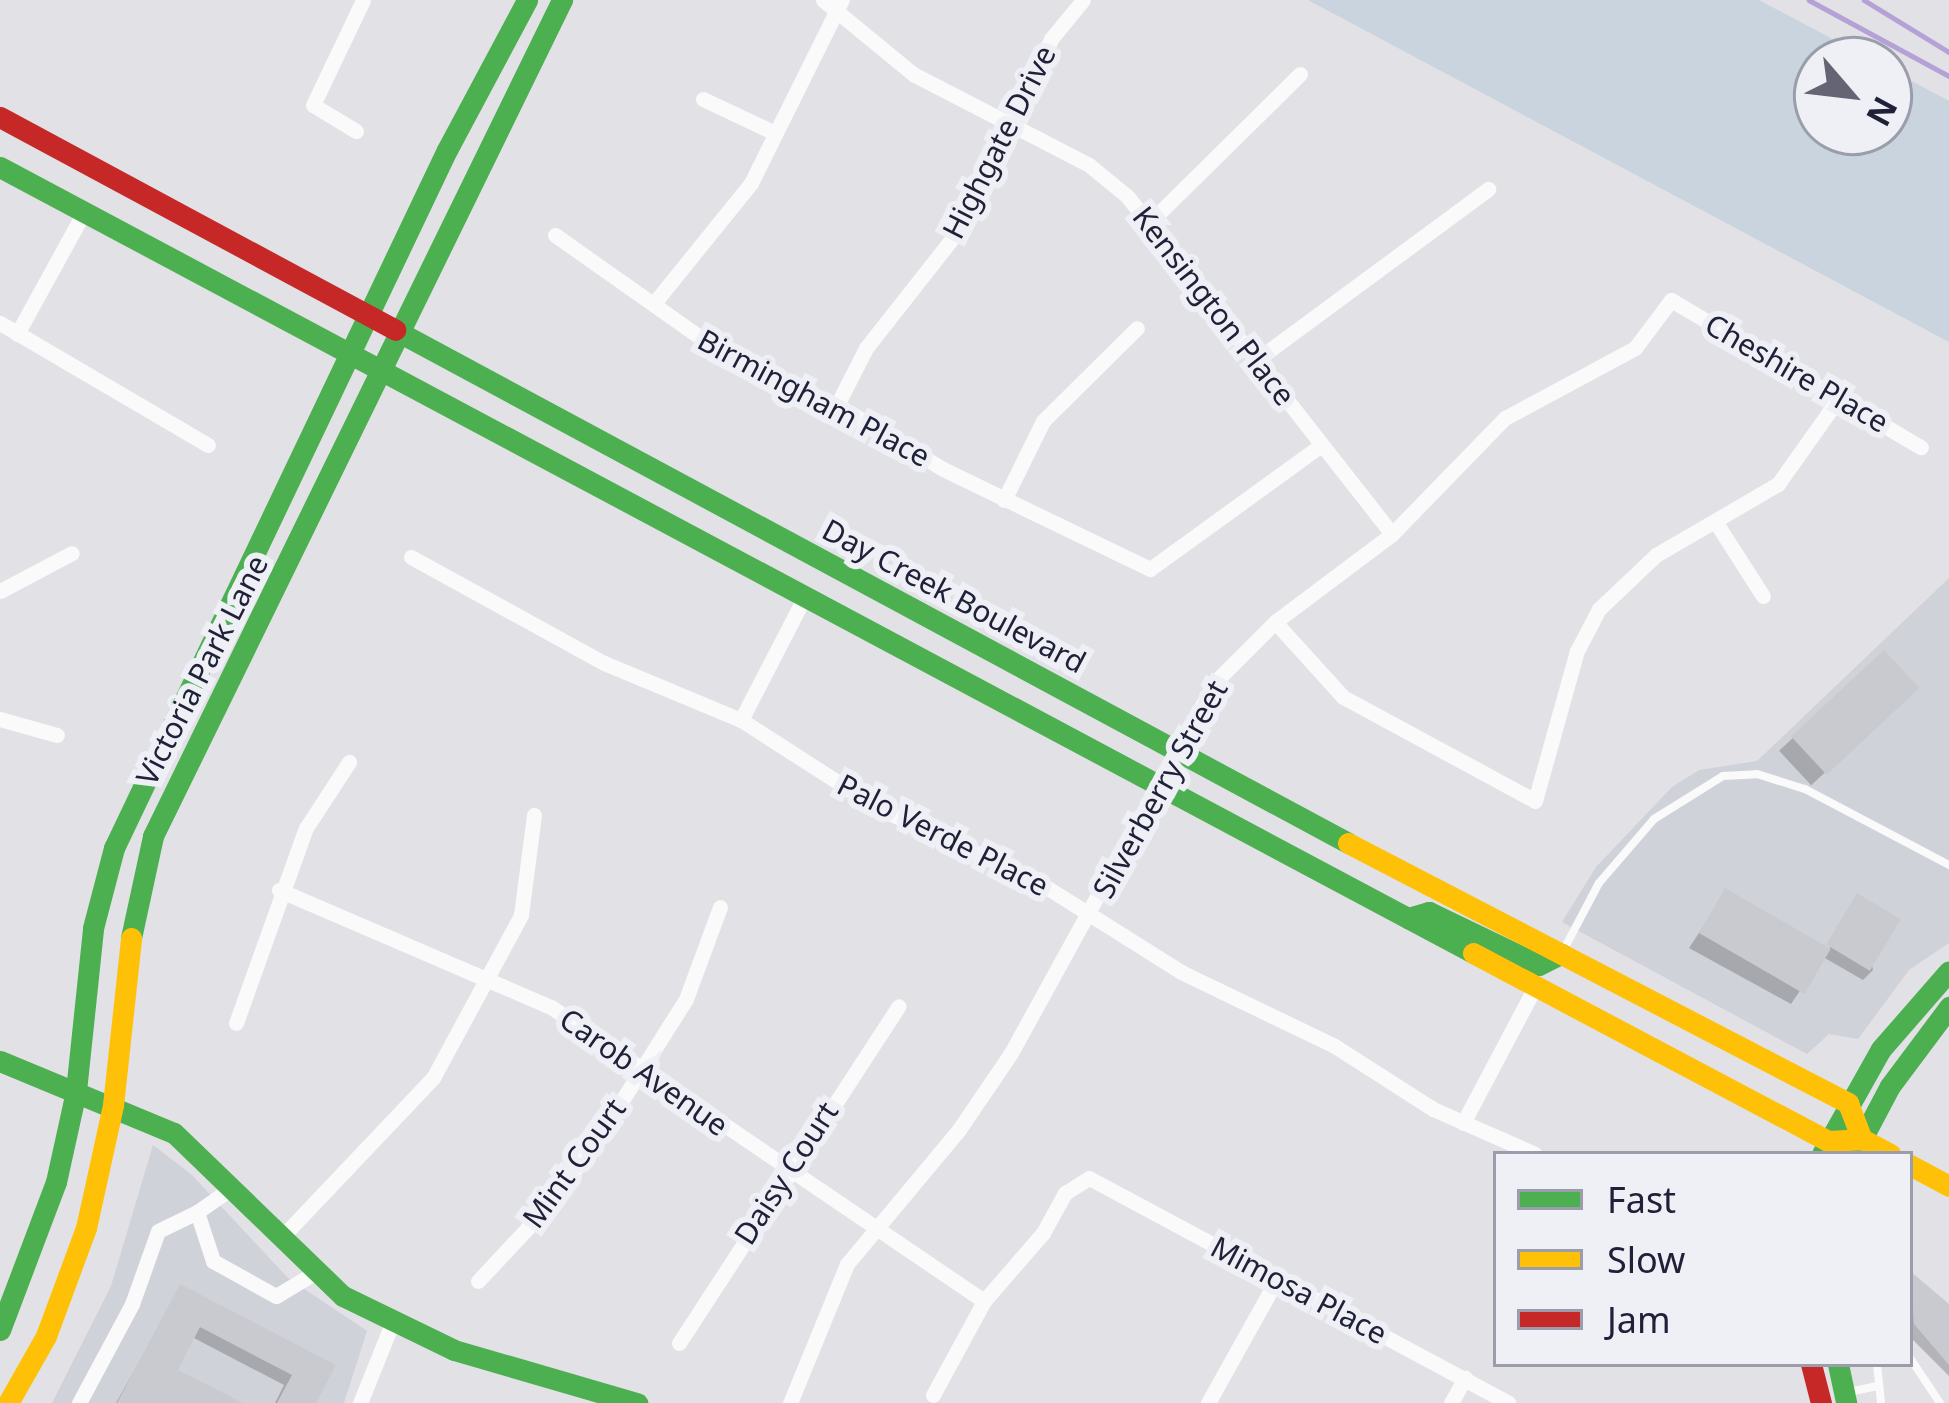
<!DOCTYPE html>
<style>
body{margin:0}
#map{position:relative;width:1949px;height:1403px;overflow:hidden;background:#e1e1e6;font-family:"Noto Sans",sans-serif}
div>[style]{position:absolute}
.built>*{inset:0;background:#d0d2da}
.green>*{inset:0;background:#c9d4df}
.shadow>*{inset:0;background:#0003;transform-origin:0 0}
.stream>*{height:4.5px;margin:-2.25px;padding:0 2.25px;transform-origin:2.25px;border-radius:2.25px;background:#b4a1d5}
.building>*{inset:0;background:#c9cacf;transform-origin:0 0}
.lane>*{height:8px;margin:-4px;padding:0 4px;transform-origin:4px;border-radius:4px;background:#fafafb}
.street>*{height:15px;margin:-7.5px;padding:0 7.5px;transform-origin:7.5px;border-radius:7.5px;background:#fafafb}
.fast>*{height:21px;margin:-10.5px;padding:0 10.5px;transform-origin:10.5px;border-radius:10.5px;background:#4caf50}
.slow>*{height:21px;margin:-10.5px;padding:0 10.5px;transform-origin:10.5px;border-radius:10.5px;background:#ffc107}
.jam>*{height:21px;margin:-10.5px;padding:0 10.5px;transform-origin:10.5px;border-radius:10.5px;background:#c62828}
span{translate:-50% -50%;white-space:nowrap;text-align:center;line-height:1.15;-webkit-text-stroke:12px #eef0f6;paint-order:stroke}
.street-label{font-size:30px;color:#202138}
.legend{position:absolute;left:1493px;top:1151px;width:420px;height:216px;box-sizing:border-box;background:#eef0f6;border:3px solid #9c9daa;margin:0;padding:15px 21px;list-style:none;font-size:36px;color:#202138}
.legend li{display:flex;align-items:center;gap:24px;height:60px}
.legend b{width:60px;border:3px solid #9c9daa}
.north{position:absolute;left:1793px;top:36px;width:120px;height:120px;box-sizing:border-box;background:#eef0f6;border:3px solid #9c9daa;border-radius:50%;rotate:118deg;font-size:33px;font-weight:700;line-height:48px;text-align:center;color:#202138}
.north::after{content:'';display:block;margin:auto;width:42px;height:54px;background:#646475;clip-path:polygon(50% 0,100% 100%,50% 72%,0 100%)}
</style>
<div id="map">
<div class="built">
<div style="clip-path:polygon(1949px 578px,1949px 943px,1909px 970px,1858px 1039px,1829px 1034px,1807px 1054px,1562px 922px,1596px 867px,1672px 787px,1699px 770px,1757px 761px)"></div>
<div style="clip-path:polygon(153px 1145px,192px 1175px,288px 1278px,367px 1331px,344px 1403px,52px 1403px,111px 1286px)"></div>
</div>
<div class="green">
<div style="clip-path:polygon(1308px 0,1759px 0,1872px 60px,1817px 60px,1817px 132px,1889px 132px,1889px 69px,1949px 101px,1949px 342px)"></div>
</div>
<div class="shadow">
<div style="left:1883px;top:654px;width:47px;height:142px;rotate:47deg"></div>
<div style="clip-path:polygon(1726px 892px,1828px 951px,1858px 897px,1873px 970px,1863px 980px,1823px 957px,1791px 1004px,1689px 948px)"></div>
<div style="clip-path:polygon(1916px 1281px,1949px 1309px,1949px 1376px,1910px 1337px)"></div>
<div style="clip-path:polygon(181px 1288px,332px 1366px,311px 1403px,275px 1403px,284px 1385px,192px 1337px,174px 1371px,236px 1403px,116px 1403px)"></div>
</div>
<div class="stream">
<div style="left:1809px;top:0;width:159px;rotate:28.5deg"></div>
<div style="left:1864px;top:0;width:100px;rotate:31.5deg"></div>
</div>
<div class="building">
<div style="left:1884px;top:650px;width:52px;height:127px;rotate:47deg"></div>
<div style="left:1725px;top:888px;width:122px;height:52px;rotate:30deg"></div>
<div style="left:1857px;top:893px;width:51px;height:60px;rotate:31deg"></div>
<div style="clip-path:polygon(1910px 1271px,1949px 1304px,1949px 1365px,1914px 1324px)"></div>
<div style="clip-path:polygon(180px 1284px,336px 1365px,316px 1403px,277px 1403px,292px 1375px,200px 1327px,178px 1370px,243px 1403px,117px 1403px)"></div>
</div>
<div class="lane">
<div style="left:1563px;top:951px;width:77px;rotate:-62.1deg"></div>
<div style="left:1599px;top:883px;width:84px;rotate:-49.3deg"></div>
<div style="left:1654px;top:819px;width:81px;rotate:-31.9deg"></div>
<div style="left:1723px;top:776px;width:34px;rotate:-3deg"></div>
<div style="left:1757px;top:774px;width:50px;rotate:17.4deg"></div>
<div style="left:1805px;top:789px;width:163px;rotate:27.8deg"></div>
<div style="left:1910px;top:1358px;width:54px;rotate:56.3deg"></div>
<div style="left:1877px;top:1364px;width:39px;rotate:84deg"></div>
<div style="left:1849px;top:1392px;width:29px;rotate:-12deg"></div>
</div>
<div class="street">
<div style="left:823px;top:0;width:117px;rotate:39.4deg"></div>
<div style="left:913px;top:74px;width:198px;rotate:27.3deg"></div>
<div style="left:1089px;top:165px;width:49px;rotate:39.2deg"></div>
<div style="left:1127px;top:196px;width:429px;rotate:51.9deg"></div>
<div style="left:703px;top:99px;width:80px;rotate:25.3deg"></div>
<div style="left:356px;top:131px;width:50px;rotate:-148.8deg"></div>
<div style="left:313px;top:105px;width:116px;rotate:-64.5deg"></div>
<div style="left:1152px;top:220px;width:208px;rotate:-44.6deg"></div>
<div style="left:555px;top:235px;width:215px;rotate:35.2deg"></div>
<div style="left:731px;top:359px;width:116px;rotate:23.5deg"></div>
<div style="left:837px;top:405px;width:124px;rotate:31.1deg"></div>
<div style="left:943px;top:469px;width:230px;rotate:25.8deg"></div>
<div style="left:1150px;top:569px;width:211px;rotate:-35.9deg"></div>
<div style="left:655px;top:302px;width:153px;rotate:-51.1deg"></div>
<div style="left:751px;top:183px;width:204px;rotate:-63.6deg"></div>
<div style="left:0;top:323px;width:241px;rotate:30.4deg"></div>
<div style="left:17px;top:334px;width:139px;rotate:-61.2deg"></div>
<div style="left:1259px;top:358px;width:285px;rotate:-36.4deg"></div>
<div style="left:837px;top:405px;width:64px;rotate:-63deg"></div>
<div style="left:866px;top:348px;width:137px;rotate:-51.8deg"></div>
<div style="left:951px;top:240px;width:225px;rotate:-63.5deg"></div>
<div style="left:1051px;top:39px;width:50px;rotate:-50.6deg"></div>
<div style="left:1004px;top:500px;width:88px;rotate:-63.7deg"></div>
<div style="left:1043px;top:421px;width:132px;rotate:-44.7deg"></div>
<div style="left:1715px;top:521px;width:89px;rotate:57.4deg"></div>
<div style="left:411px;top:557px;width:220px;rotate:28.8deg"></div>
<div style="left:604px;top:663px;width:148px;rotate:22.6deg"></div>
<div style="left:741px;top:720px;width:163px;rotate:32.7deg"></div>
<div style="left:878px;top:808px;width:173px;rotate:24.6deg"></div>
<div style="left:1035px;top:880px;width:173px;rotate:32.2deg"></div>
<div style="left:1181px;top:972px;width:169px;rotate:25.7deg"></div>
<div style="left:1333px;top:1045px;width:119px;rotate:32.6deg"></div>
<div style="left:1433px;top:1109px;width:111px;rotate:23.8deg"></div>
<div style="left:0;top:591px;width:81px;rotate:-27.8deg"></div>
<div style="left:1275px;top:622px;width:101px;rotate:47.8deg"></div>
<div style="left:1343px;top:697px;width:218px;rotate:28.4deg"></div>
<div style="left:1535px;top:801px;width:156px;rotate:-74.4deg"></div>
<div style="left:1577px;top:651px;width:47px;rotate:-62.4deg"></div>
<div style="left:1599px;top:609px;width:79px;rotate:-43.5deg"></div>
<div style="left:1656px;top:555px;width:141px;rotate:-30.2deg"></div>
<div style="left:1778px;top:484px;width:109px;rotate:-54.7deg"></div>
<div style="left:0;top:719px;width:59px;rotate:15.7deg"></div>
<div style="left:741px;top:720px;width:140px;rotate:-62.7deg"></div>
<div style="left:279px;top:890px;width:296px;rotate:23.3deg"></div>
<div style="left:551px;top:1007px;width:523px;rotate:34.18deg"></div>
<div style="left:236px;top:1023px;width:207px;rotate:-70.3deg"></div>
<div style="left:306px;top:828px;width:79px;rotate:-56.9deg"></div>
<div style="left:1463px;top:1123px;width:156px;rotate:-62.1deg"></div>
<div style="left:233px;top:1187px;width:44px;rotate:145.2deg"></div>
<div style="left:197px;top:1212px;width:52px;rotate:71.9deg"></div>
<div style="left:213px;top:1261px;width:72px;rotate:29.1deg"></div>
<div style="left:276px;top:1296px;width:47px;rotate:-31deg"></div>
<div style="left:280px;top:1239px;width:222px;rotate:-46.5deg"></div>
<div style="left:433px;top:1078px;width:185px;rotate:-61.6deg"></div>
<div style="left:521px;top:915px;width:101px;rotate:-82.6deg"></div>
<div style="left:478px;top:1281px;width:108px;rotate:-46.9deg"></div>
<div style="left:552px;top:1202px;width:86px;rotate:-54.5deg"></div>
<div style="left:602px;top:1132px;width:157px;rotate:-57.7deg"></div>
<div style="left:686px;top:999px;width:98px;rotate:-69.7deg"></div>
<div style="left:679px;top:1343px;width:402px;rotate:-56.9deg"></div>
<div style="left:933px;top:1395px;width:107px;rotate:-61.5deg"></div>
<div style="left:984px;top:1301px;width:90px;rotate:-49.1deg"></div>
<div style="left:1043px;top:1233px;width:46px;rotate:-61.2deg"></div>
<div style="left:1065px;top:1193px;width:28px;rotate:-32deg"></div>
<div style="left:1089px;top:1178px;width:476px;rotate:28.2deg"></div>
<div style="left:79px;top:1403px;width:112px;rotate:-61.8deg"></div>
<div style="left:132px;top:1304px;width:77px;rotate:-70.4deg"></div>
<div style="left:158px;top:1231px;width:43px;rotate:-26deg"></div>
<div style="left:360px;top:1403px;width:88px;rotate:-68.1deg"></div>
<div style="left:790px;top:1403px;width:150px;rotate:-67.7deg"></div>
<div style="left:847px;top:1264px;width:173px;rotate:-50.2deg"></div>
<div style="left:958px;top:1131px;width:94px;rotate:-55.8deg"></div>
<div style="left:1011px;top:1053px;width:422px;rotate:-61.2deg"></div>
<div style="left:1214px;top:683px;width:86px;rotate:-45deg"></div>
<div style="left:1275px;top:622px;width:146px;rotate:-36.9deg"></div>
<div style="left:1392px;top:534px;width:162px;rotate:-45.8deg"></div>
<div style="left:1505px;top:418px;width:148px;rotate:-28.3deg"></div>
<div style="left:1635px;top:348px;width:60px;rotate:-53.1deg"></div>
<div style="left:1671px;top:300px;width:290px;rotate:30.5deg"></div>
<div style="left:1208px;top:1403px;width:140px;rotate:-60.9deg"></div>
<div style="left:1451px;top:1403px;width:29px;rotate:-61deg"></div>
</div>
<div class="fast">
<div style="left:0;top:167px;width:1670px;rotate:28.08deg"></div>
<div style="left:395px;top:330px;width:1082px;rotate:28.29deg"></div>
<div style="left:1408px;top:918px;width:22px;rotate:-16deg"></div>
<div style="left:1429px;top:912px;width:122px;rotate:25.7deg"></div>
<div style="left:1539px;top:965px;width:25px;rotate:-27deg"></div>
<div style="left:131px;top:938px;width:104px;rotate:-77.8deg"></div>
<div style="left:153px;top:836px;width:931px;rotate:-63.93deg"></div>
<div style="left:0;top:1061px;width:188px;rotate:22.5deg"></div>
<div style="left:174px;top:1133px;width:235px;rotate:44deg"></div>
<div style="left:343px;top:1296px;width:123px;rotate:25.9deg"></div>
<div style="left:454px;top:1350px;width:191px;rotate:16.2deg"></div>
<div style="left:1822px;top:1154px;width:120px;rotate:-60.7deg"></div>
<div style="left:1881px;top:1049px;width:103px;rotate:-48.9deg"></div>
<div style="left:1854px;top:1154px;width:77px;rotate:-62.1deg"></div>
<div style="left:1890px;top:1086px;width:99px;rotate:-53.2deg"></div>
<div style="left:0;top:1330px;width:158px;rotate:-69.3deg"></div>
<div style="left:56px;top:1182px;width:93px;rotate:-77.6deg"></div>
<div style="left:76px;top:1091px;width:164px;rotate:-84deg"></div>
<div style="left:93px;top:928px;width:83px;rotate:-75.3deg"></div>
<div style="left:114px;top:848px;width:773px;rotate:-64.5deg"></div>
<div style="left:447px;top:150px;width:170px;rotate:-61.9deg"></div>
<div style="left:1838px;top:1364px;width:40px;rotate:78deg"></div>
</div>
<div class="slow">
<div style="left:1348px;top:843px;width:564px;rotate:27.47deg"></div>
<div style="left:1848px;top:1103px;width:39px;rotate:69deg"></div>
<div style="left:1473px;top:953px;width:402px;rotate:27.9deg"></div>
<div style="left:1828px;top:1141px;width:34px;rotate:-3deg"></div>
<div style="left:1862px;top:1139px;width:32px;rotate:28deg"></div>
<div style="left:1910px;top:1165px;width:44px;rotate:28.3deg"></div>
<div style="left:8px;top:1403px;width:77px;rotate:-60.4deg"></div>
<div style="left:46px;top:1336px;width:115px;rotate:-69.7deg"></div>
<div style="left:86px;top:1228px;width:126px;rotate:-77.6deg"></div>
<div style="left:113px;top:1105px;width:168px;rotate:-83.8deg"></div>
</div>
<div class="jam">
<div style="left:0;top:117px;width:449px;rotate:28.3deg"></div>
<div style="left:1811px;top:1364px;width:40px;rotate:75.6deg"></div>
</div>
<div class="street-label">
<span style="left:999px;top:142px;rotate:-63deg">Highgate Drive</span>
<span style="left:1214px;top:306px;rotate:52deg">Kensington Place</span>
<span style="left:1797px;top:373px;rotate:30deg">Cheshire Place</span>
<span style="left:814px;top:398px;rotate:28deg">Birmingham Place</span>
<span style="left:954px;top:596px;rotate:28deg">Day Creek Boulevard</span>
<span style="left:202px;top:670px;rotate:-63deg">Victoria Park Lane</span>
<span style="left:1160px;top:789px;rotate:-61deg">Silverberry Street</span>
<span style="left:943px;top:835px;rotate:27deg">Palo Verde Place</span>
<span style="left:644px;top:1072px;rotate:35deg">Carob Avenue</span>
<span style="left:574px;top:1163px;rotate:-54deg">Mint Court</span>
<span style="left:786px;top:1173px;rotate:-57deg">Daisy Court</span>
<span style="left:1299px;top:1290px;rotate:28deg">Mimosa Place</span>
</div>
<ul class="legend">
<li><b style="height:15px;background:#4caf50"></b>Fast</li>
<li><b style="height:15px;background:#ffc107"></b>Slow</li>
<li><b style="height:15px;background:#c62828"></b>Jam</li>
</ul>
<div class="north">N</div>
</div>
